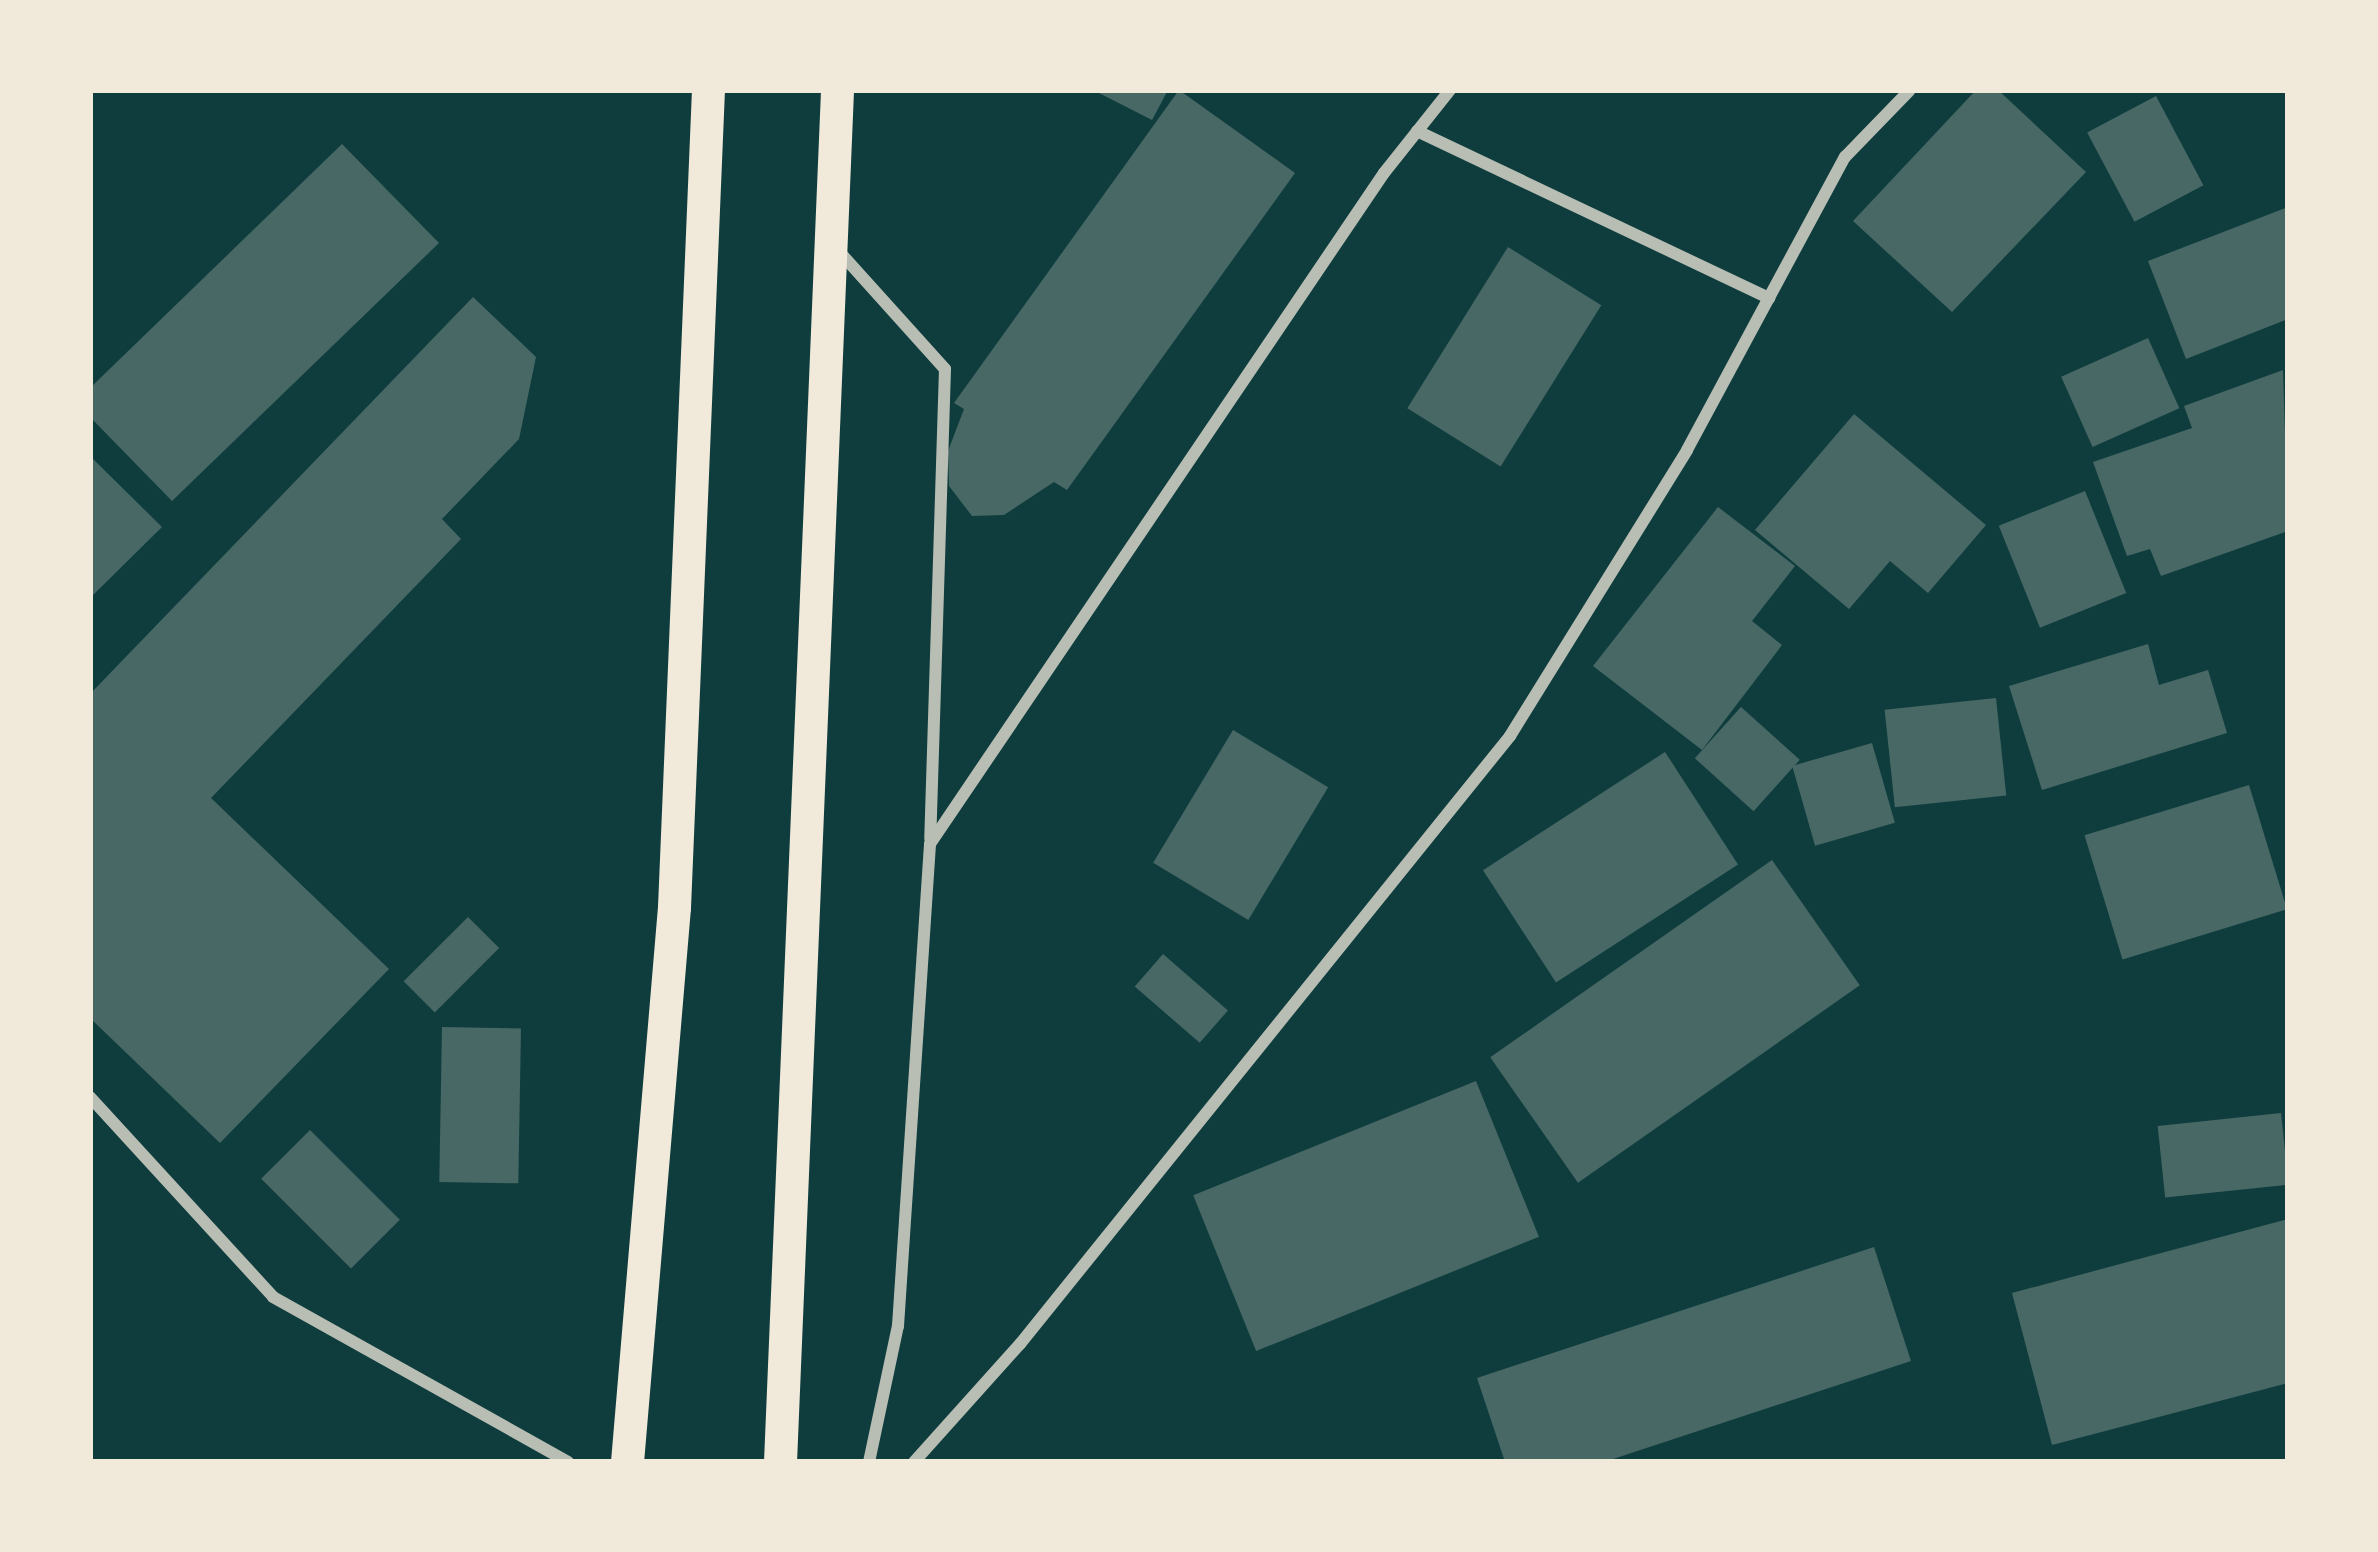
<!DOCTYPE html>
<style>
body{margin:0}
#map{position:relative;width:2378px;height:1552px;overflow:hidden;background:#0f3d3e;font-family:Lato,sans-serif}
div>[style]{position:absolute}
.building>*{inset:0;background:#486865;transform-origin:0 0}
.minor>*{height:12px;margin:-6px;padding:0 6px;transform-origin:6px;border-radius:6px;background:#b8beb3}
.trunk>*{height:33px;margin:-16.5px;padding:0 16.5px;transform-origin:16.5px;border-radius:16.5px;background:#f1e9da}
span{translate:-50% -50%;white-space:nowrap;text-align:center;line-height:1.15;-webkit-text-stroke:9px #f1e9da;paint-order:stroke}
.frame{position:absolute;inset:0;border:93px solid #f1e9da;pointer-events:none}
</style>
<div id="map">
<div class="building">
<div style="clip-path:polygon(1093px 90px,1168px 90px,1152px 120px)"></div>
<div style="clip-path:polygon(1179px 90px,1295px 173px,1067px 490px,1054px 482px,1004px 515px,972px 516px,949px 486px,948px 451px,964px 409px,954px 403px)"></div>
<div style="clip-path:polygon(1976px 90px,1998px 90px,2086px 172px,1952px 312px,1853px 221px)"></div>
<div style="left:2156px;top:96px;width:101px;height:78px;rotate:62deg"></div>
<div style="clip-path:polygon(342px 144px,439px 243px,172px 501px,90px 417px,90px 388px)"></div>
<div style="clip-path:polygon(2288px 207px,2288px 319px,2186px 359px,2148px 261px)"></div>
<div style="left:1508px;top:247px;width:110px;height:190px;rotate:32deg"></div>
<div style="clip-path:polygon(473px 297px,536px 357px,519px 439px,442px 519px,461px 539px,211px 798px,389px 969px,220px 1143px,90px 1018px,90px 694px)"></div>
<div style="left:2148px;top:338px;width:77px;height:95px;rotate:66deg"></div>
<div style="clip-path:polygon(2283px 370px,2288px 531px,2161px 576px,2150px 549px,2127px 556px,2093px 462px,2192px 428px,2184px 406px)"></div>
<div style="clip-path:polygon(1854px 414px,1986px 525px,1928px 593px,1890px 561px,1849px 609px,1755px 530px)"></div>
<div style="clip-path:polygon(90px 456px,162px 527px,90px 598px)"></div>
<div style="left:2085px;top:491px;width:110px;height:93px;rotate:68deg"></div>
<div style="clip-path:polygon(1718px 507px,1795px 566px,1752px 621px,1782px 645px,1702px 750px,1593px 666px)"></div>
<div style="clip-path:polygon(2148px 644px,2159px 685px,2208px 670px,2227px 733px,2042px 790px,2009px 686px)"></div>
<div style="left:1996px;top:698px;width:98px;height:112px;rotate:84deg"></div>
<div style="left:1741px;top:707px;width:79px;height:69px;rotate:42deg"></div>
<div style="left:1233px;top:730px;width:111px;height:155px;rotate:31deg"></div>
<div style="left:1872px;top:743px;width:83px;height:83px;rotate:74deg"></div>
<div style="left:1665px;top:752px;width:134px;height:217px;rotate:57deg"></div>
<div style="left:2249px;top:785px;width:130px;height:172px;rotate:73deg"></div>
<div style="left:1772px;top:860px;width:153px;height:344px;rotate:55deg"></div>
<div style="left:468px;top:917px;width:44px;height:91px;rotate:45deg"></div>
<div style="left:1163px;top:954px;width:86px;height:43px;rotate:41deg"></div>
<div style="left:442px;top:1027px;width:79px;height:155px;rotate:1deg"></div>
<div style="left:1476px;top:1081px;width:168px;height:305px;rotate:68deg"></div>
<div style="left:2281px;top:1113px;width:72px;height:124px;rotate:84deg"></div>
<div style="left:310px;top:1130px;width:127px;height:69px;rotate:45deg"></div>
<div style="clip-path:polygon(2288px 1219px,2288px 1383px,2052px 1445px,2012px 1293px)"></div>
<div style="clip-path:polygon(1874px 1247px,1911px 1361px,1604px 1462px,1505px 1462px,1477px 1378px)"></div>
</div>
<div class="minor">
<div style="left:1417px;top:131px;width:390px;rotate:25.4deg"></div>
<div style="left:836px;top:248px;width:163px;rotate:48deg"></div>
<div style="left:945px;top:369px;width:470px;rotate:91.8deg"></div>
<div style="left:90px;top:1097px;width:271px;rotate:47.5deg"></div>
<div style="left:273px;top:1297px;width:338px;rotate:29.2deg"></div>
<div style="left:869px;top:1462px;width:139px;rotate:-78deg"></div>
<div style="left:898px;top:1326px;width:483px;rotate:-86.2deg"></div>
<div style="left:930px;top:844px;width:810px;rotate:-55.92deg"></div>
<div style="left:1384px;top:173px;width:106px;rotate:-51.5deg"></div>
<div style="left:914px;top:1462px;width:159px;rotate:-48.1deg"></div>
<div style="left:1020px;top:1344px;width:781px;rotate:-51.13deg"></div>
<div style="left:1510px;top:736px;width:336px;rotate:-58.2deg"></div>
<div style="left:1687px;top:450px;width:333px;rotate:-61.7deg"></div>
<div style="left:1845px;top:157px;width:93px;rotate:-45.9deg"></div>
</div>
<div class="trunk">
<div style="left:627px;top:1462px;width:557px;rotate:-85.16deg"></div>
<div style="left:674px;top:907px;width:818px;rotate:-87.62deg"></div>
<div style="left:780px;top:1462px;width:1373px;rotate:-87.62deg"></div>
</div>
<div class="frame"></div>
</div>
